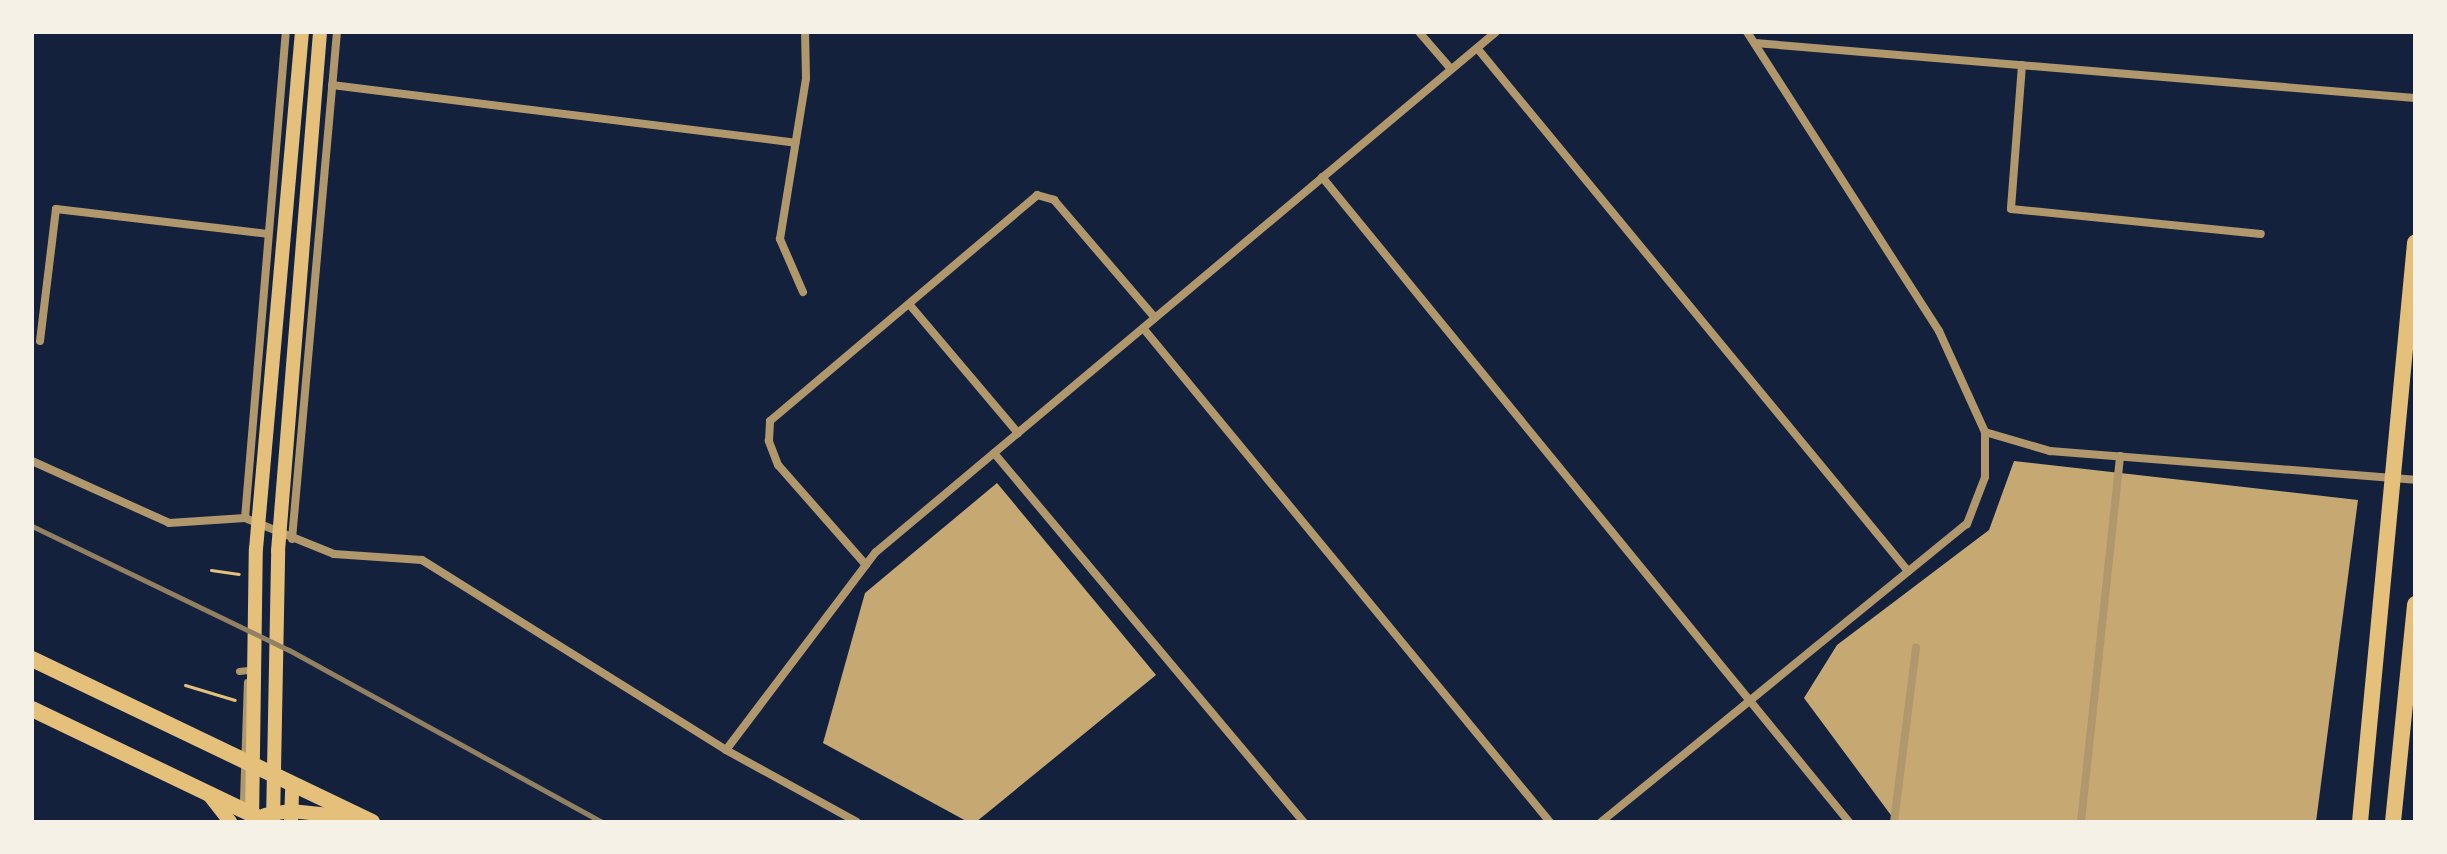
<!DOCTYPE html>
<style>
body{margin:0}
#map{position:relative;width:2447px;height:854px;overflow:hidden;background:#14213d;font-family:Rubik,sans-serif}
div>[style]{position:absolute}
.building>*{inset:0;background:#c6a872}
.path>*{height:3px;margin:-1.5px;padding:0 1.5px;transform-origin:1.5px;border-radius:1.5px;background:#e5c07b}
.pedestrian>*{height:7px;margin:-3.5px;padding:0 3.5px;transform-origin:3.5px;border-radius:3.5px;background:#b1986c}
.minor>*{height:8px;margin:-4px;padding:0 4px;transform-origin:4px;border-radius:4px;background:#b1986c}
.secondary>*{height:14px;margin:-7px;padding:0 7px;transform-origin:7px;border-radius:7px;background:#e5c07b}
.primary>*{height:16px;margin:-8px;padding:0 8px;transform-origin:8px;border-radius:8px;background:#e5c07b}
.trunk>*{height:16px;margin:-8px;padding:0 8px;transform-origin:8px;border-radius:8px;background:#e5c07b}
.rail>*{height:5px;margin:-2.5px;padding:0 2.5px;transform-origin:2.5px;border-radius:2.5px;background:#918062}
span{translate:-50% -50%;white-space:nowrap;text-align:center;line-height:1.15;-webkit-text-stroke:8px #f6f1e7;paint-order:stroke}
.frame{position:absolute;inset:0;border:34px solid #f6f1e7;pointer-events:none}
</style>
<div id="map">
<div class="building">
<div style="clip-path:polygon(2014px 461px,2358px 500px,2316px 822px,1896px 822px,1804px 698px,1837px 645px,1989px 530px)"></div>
<div style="clip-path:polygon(997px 483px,1156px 675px,976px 822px,968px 822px,823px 743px,865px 593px)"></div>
</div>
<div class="path">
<div style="left:211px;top:570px;width:28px;rotate:8deg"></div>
<div style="left:185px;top:685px;width:52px;rotate:16.7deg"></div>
</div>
<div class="pedestrian">
<div style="left:239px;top:671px;width:9px;rotate:-6deg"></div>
<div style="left:243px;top:800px;width:118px;rotate:-88.1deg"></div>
</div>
<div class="minor">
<div style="left:1419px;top:32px;width:49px;rotate:49.1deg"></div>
<div style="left:1755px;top:43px;width:662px;rotate:4.76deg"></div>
<div style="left:1477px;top:48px;width:678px;rotate:50.51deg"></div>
<div style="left:2022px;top:65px;width:144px;rotate:94.4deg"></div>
<div style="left:2011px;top:209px;width:251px;rotate:5.7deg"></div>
<div style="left:332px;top:85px;width:467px;rotate:7.1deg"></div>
<div style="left:1322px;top:177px;width:833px;rotate:50.75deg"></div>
<div style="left:803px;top:292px;width:58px;rotate:-113.5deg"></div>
<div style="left:780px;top:239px;width:163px;rotate:-80.8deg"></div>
<div style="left:806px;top:78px;width:46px;rotate:-91.2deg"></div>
<div style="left:909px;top:304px;width:169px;rotate:49.8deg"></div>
<div style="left:1143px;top:328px;width:640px;rotate:50.52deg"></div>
<div style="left:40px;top:341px;width:133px;rotate:-83.1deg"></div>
<div style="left:56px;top:209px;width:213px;rotate:6.7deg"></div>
<div style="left:1985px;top:432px;width:68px;rotate:16.3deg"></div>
<div style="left:2050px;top:451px;width:366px;rotate:4.5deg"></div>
<div style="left:994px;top:453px;width:482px;rotate:50deg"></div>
<div style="left:32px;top:461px;width:150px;rotate:24.3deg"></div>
<div style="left:169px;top:523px;width:76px;rotate:-3.8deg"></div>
<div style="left:245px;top:518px;width:96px;rotate:22deg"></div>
<div style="left:334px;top:554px;width:88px;rotate:3.9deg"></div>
<div style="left:422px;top:560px;width:358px;rotate:32deg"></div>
<div style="left:726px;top:750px;width:149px;rotate:28.8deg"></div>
<div style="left:245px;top:518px;width:488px;rotate:-85.2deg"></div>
<div style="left:292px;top:539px;width:509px;rotate:-84.93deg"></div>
<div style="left:866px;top:565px;width:133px;rotate:-131.3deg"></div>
<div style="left:778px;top:465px;width:26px;rotate:-111deg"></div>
<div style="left:769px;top:441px;width:20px;rotate:-87deg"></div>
<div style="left:770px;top:421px;width:350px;rotate:-40.2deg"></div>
<div style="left:1037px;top:195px;width:18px;rotate:16deg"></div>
<div style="left:1054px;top:200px;width:155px;rotate:49.4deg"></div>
<div style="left:726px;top:750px;width:248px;rotate:-52.9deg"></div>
<div style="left:876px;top:552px;width:809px;rotate:-39.99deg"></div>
<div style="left:1601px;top:822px;width:472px;rotate:-39.2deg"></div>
<div style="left:1967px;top:524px;width:50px;rotate:-69deg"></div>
<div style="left:1985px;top:477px;width:45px;rotate:-90deg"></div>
<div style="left:1985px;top:432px;width:111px;rotate:-114.5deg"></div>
<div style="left:1939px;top:331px;width:355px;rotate:-122.7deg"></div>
<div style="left:1894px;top:822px;width:176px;rotate:-82.8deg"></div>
<div style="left:2081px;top:822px;width:368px;rotate:-83.9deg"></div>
</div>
<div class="secondary">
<div style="left:210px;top:796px;width:33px;rotate:52deg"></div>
<div style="left:265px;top:815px;width:26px;rotate:-9deg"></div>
<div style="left:291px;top:811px;width:68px;rotate:5.9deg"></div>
<div style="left:252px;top:822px;width:273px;rotate:-89.2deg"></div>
<div style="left:256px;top:549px;width:519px;rotate:-84.92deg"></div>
<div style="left:273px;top:822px;width:271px;rotate:-88.9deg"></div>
<div style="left:278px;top:551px;width:521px;rotate:-85.37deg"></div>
<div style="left:291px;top:822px;width:38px;rotate:-88deg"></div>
</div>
<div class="primary">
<div style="left:2360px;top:822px;width:582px;rotate:-84.57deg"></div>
<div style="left:2393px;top:822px;width:219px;rotate:-84.2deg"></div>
</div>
<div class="trunk">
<div style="left:32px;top:659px;width:377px;rotate:25.6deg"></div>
<div style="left:32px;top:709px;width:262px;rotate:25.6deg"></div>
</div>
<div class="rail">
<div style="left:32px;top:526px;width:285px;rotate:25.8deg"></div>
<div style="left:289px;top:650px;width:357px;rotate:28.8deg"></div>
</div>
<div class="frame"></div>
</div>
